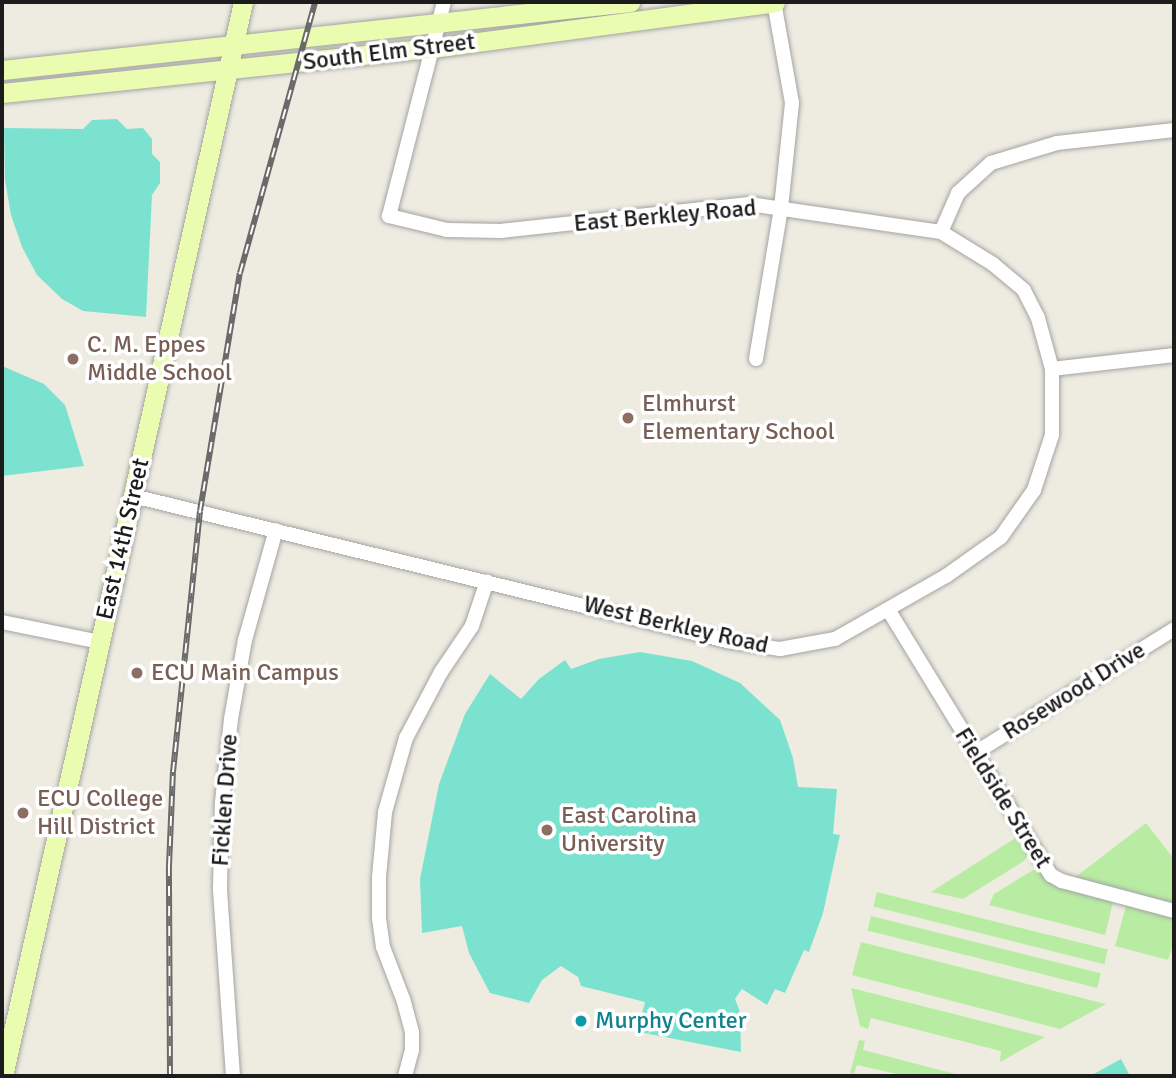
<!DOCTYPE html>
<style>
body{margin:0}
#map{position:relative;width:1176px;height:1078px;overflow:hidden;background:#eeece1;font-family:Signika,sans-serif}
div>[style]{position:absolute}
.grass>*{inset:0;background:#b8eca3;transform-origin:0 0}
.pitch>*{inset:0;background:#7ae2cf}
.roads{filter:drop-shadow(0 0 2px #a3a3a3) drop-shadow(0 0 2px #a3a3a3)}
.street>*{height:14px;margin:-7px;padding:0 7px;transform-origin:7px;border-radius:7px;background:#fff}
.secondary>*{height:19px;margin:-9.5px;padding:0 9.5px;transform-origin:9.5px;border-radius:9.5px;background:#e9fcb0}
.rail>*{height:6px;margin-top:-3px;transform-origin:0;background:repeating-linear-gradient(90deg,#fff 0 10px,#6a6a6a 0 20px);box-sizing:border-box;border-block:2px solid #6a6a6a}
.dots>*{width:19px;height:19px;translate:-50% -50%;box-sizing:border-box;border:4px solid #fff;border-radius:50%}
span{translate:-50% -50%;white-space:nowrap;text-align:center;line-height:1.15;-webkit-text-stroke:7px #fff;paint-order:stroke}
.street-label{font-size:24px;color:#1c1c1c}
.education-label{font-size:24px;color:#785e54}
.left{translate:0 -50%;text-align:left}
.culture-label{font-size:24px;color:#0d838f}
.frame{position:absolute;inset:0;border:4px solid #1c1c1c;pointer-events:none}
</style>
<div id="map">
<div class="grass">
<div style="clip-path:polygon(1146px 823px,1174px 859px,1174px 904px,1074px 878px)"></div>
<div style="clip-path:polygon(1017px 837px,1028px 855px,1024px 861px,963px 899px,931px 892px)"></div>
<div style="clip-path:polygon(1033px 870px,1038px 870px,1053px 886px,1113px 902px,1105px 935px,989px 905px,994px 894px)"></div>
<div style="left:877px;top:892px;width:238px;height:15px;rotate:14deg"></div>
<div style="clip-path:polygon(1126px 906px,1174px 918px,1174px 943px,1168px 960px,1115px 946px)"></div>
<div style="left:871px;top:916px;width:237px;height:15px;rotate:14deg"></div>
<div style="clip-path:polygon(861px 942px,1106px 1004px,1060px 1029px,852px 975px)"></div>
<div style="clip-path:polygon(851px 988px,1045px 1037px,1000px 1062px,1001px 1051px,871px 1018px,868px 1029px,860px 1026px)"></div>
<div style="clip-path:polygon(859px 1040px,865px 1041px,863px 1050px,963px 1076px,905px 1076px,857px 1065px,854px 1074px,850px 1073px)"></div>
</div>
<div class="pitch">
<div style="clip-path:polygon(117px 119px,127px 129px,143px 128px,152px 139px,152px 154px,160px 162px,160px 183px,152px 195px,146px 317px,83px 311px,62px 299px,37px 275px,22px 247px,11px 215px,5px 180px,4px 128px,83px 129px,92px 120px)"></div>
<div style="clip-path:polygon(2px 366px,44px 384px,65px 405px,84px 466px,2px 476px)"></div>
<div style="clip-path:polygon(640px 652px,692px 661px,740px 683px,780px 720px,793px 758px,798px 787px,837px 789px,833px 834px,840px 835px,823px 913px,809px 952px,804px 950px,785px 993px,775px 989px,767px 1005px,742px 989px,735px 999px,740px 1012px,741px 1052px,634px 1031px,635px 1019px,651px 1023px,641px 1018px,645px 1002px,581px 986px,578px 977px,561px 966px,542px 980px,529px 1003px,490px 993px,469px 953px,462px 926px,422px 933px,420px 879px,439px 784px,465px 714px,490px 674px,521px 699px,539px 679px,565px 660px,571px 669px,599px 659px)"></div>
<div style="clip-path:polygon(1121px 1059px,1130px 1076px,1090px 1076px)"></div>
</div>
<div class="roads">
<div class="street">
<div style="left:941px;top:232px;width:43px;rotate:-66.4deg"></div>
<div style="left:958px;top:193px;width:45px;rotate:-42.3deg"></div>
<div style="left:991px;top:163px;width:69px;rotate:-16.9deg"></div>
<div style="left:1057px;top:143px;width:118px;rotate:-6.3deg"></div>
<div style="left:756px;top:359px;width:153px;rotate:-80.6deg"></div>
<div style="left:781px;top:208px;width:106px;rotate:-84deg"></div>
<div style="left:792px;top:103px;width:103px;rotate:-100.1deg"></div>
<div style="left:1052px;top:369px;width:123px;rotate:-6.5deg"></div>
<div style="left:133px;top:496px;width:611px;rotate:13.72deg"></div>
<div style="left:727px;top:641px;width:54px;rotate:8.6deg"></div>
<div style="left:780px;top:649px;width:56px;rotate:-10.3deg"></div>
<div style="left:835px;top:639px;width:128px;rotate:-29.6deg"></div>
<div style="left:946px;top:576px;width:67px;rotate:-35.3deg"></div>
<div style="left:1001px;top:537px;width:57px;rotate:-54.9deg"></div>
<div style="left:1034px;top:490px;width:58px;rotate:-71.9deg"></div>
<div style="left:1052px;top:435px;width:66px;rotate:-90deg"></div>
<div style="left:1052px;top:369px;width:53px;rotate:-105.4deg"></div>
<div style="left:1038px;top:318px;width:31px;rotate:-117deg"></div>
<div style="left:1024px;top:290px;width:40px;rotate:-140deg"></div>
<div style="left:993px;top:264px;width:61px;rotate:-148.4deg"></div>
<div style="left:941px;top:232px;width:194px;rotate:-171.7deg"></div>
<div style="left:749px;top:204px;width:248px;rotate:173.8deg"></div>
<div style="left:502px;top:231px;width:55px;rotate:-179deg"></div>
<div style="left:447px;top:230px;width:60px;rotate:-166.4deg"></div>
<div style="left:389px;top:216px;width:221px;rotate:-75.6deg"></div>
<div style="left:889px;top:611px;width:310px;rotate:58.5deg"></div>
<div style="left:1051px;top:875px;width:13px;rotate:29deg"></div>
<div style="left:1062px;top:881px;width:116px;rotate:15deg"></div>
<div style="left:2px;top:622px;width:100px;rotate:11.5deg"></div>
<div style="left:975px;top:753px;width:234px;rotate:-31.9deg"></div>
<div style="left:233px;top:1076px;width:188px;rotate:-94deg"></div>
<div style="left:220px;top:888px;width:86px;rotate:-88.7deg"></div>
<div style="left:222px;top:802px;width:83px;rotate:-83.8deg"></div>
<div style="left:231px;top:719px;width:80px;rotate:-80deg"></div>
<div style="left:245px;top:640px;width:114px;rotate:-74.3deg"></div>
<div style="left:405px;top:1076px;width:27px;rotate:-75deg"></div>
<div style="left:412px;top:1050px;width:18px;rotate:-90deg"></div>
<div style="left:412px;top:1032px;width:34px;rotate:-105deg"></div>
<div style="left:403px;top:999px;width:56px;rotate:-111deg"></div>
<div style="left:383px;top:947px;width:29px;rotate:-98deg"></div>
<div style="left:379px;top:918px;width:41px;rotate:-90deg"></div>
<div style="left:379px;top:877px;width:65px;rotate:-84.7deg"></div>
<div style="left:385px;top:812px;width:77px;rotate:-74.2deg"></div>
<div style="left:406px;top:738px;width:75px;rotate:-62.1deg"></div>
<div style="left:441px;top:672px;width:55px;rotate:-56deg"></div>
<div style="left:472px;top:626px;width:47px;rotate:-71.6deg"></div>
</div>
<div class="secondary">
<div style="left:2px;top:70px;width:632px;rotate:-6.18deg"></div>
<div style="left:2px;top:93px;width:432px;rotate:-6deg"></div>
<div style="left:432px;top:48px;width:346px;rotate:-7.6deg"></div>
<div style="left:3px;top:1076px;width:1100px;rotate:-77.4deg"></div>
</div>
</div>
<div class="rail">
<div style="left:170px;top:1076px;width:210px;rotate:-90.3deg"></div>
<div style="left:169px;top:866px;width:94px;rotate:-87.6deg"></div>
<div style="left:173px;top:772px;width:262px;rotate:-84.1deg"></div>
<div style="left:200px;top:511px;width:241px;rotate:-80.5deg"></div>
<div style="left:240px;top:273px;width:281px;rotate:-74.5deg"></div>
</div>
<div class="dots">
<div style="left:73px;top:359px;background:#8d6e63"></div>
<div style="left:628px;top:418px;background:#8d6e63"></div>
<div style="left:137px;top:673px;background:#8d6e63"></div>
<div style="left:23px;top:813px;background:#8d6e63"></div>
<div style="left:547px;top:830px;background:#8d6e63"></div>
<div style="left:581px;top:1021px;background:#0f9aa8"></div>
</div>
<div class="street-label">
<span style="left:389px;top:52px;rotate:-7deg">South Elm Street</span>
<span style="left:665px;top:216px;rotate:-5deg">East Berkley Road</span>
<span style="left:123px;top:539px;rotate:-77deg">East 14th Street</span>
<span style="left:676px;top:625px;rotate:13deg">West Berkley Road</span>
<span style="left:1074px;top:691px;rotate:-32deg">Rosewood Drive</span>
<span style="left:1003px;top:798px;rotate:58deg">Fieldside Street</span>
<span style="left:225px;top:800px;rotate:-86deg">Ficklen Drive</span>
</div>
<div class="education-label">
<span class="left" style="left:87px;top:359px">C. M. Eppes<br>Middle School</span>
<span class="left" style="left:642px;top:418px">Elmhurst<br>Elementary School</span>
<span class="left" style="left:151px;top:673px">ECU Main Campus</span>
<span class="left" style="left:37px;top:813px">ECU College<br>Hill District</span>
<span class="left" style="left:561px;top:830px">East Carolina<br>University</span>
</div>
<div class="culture-label">
<span class="left" style="left:595px;top:1021px">Murphy Center</span>
</div>
<div class="frame"></div>
</div>
